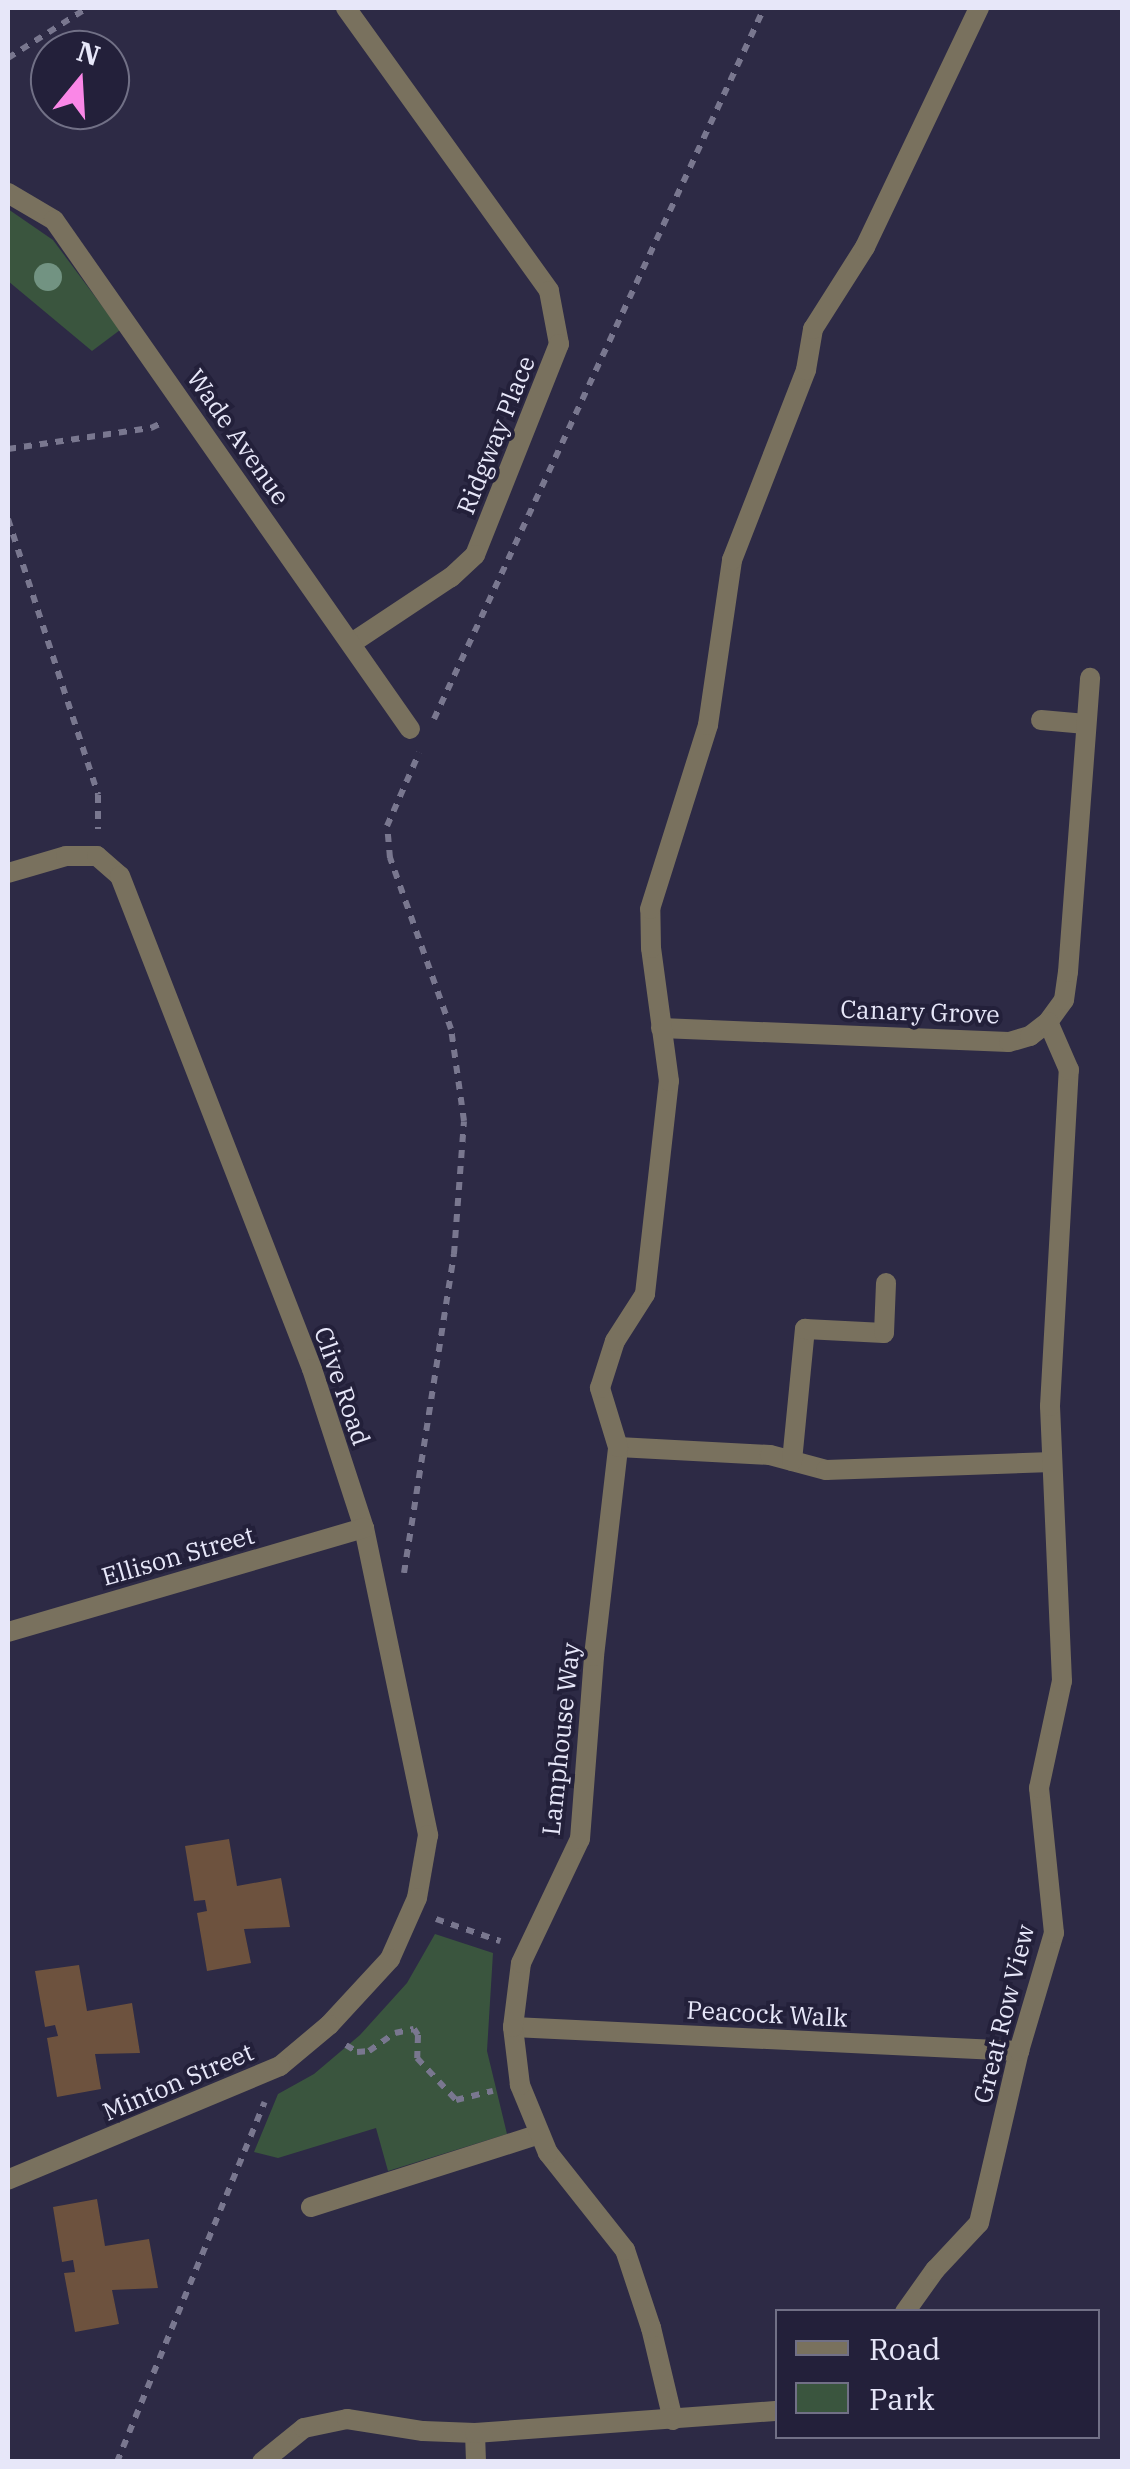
<!DOCTYPE html>
<style>
body{margin:0}
#map{position:relative;width:1130px;height:2469px;overflow:hidden;background:#2d2a45;font-family:"IBM Plex Serif",serif}
div>[style]{position:absolute}
.green>*{inset:0;background:#3a553e}
.building>*{inset:0;background:#6d523e}
.path>*{height:6px;margin-top:-3px;transform-origin:0;background:repeating-linear-gradient(90deg,#79778f 0 8px,transparent 0 16px)}
.service>*{height:20px;margin:-10px;padding:0 10px;transform-origin:10px;border-radius:10px;background:#79715e}
.minor>*{height:20px;margin:-10px;padding:0 10px;transform-origin:10px;border-radius:10px;background:#79715e}
.trees>*{width:28px;height:28px;margin:-14px;border-radius:50%;background:#729382}
span{translate:-50% -50%;white-space:nowrap;text-align:center;line-height:1.15;-webkit-text-stroke:8px #23203a;paint-order:stroke}
.street-label{font-size:25px;color:#e7e7f9}
.frame{position:absolute;inset:0;border:10px solid #e7e7f9;pointer-events:none}
.legend{position:absolute;left:775px;top:2309px;width:325px;height:130px;box-sizing:border-box;background:#23203a;border:2px solid #717086;margin:0;padding:12px 18px;list-style:none;font-size:30px;color:#e7e7f9}
.legend li{display:flex;align-items:center;gap:20px;height:50px}
.legend b{width:50px;border:2px solid #717086}
.north{position:absolute;left:30px;top:30px;width:100px;height:100px;box-sizing:border-box;background:#23203a;border:2px solid #717086;border-radius:50%;rotate:18deg;font-size:28px;font-weight:700;line-height:40px;text-align:center;color:#e7e7f9}
.north::after{content:'';display:block;margin:auto;width:35px;height:45px;background:#fa87e7;clip-path:polygon(50% 0,100% 100%,50% 72%,0 100%)}
</style>
<div id="map">
<div class="green">
<div style="clip-path:polygon(8px 209px,53px 240px,120px 330px,92px 351px,8px 281px)"></div>
<div style="clip-path:polygon(435px 1934px,493px 1953px,487px 2051px,507px 2134px,388px 2171px,376px 2128px,278px 2158px,254px 2152px,278px 2094px,314px 2074px,360px 2035px,407px 1983px)"></div>
</div>
<div class="building">
<div style="clip-path:polygon(229px 1839px,237px 1886px,281px 1878px,290px 1927px,244px 1929px,251px 1963px,207px 1971px,197px 1913px,207px 1911px,205px 1900px,194px 1901px,185px 1846px)"></div>
<div style="clip-path:polygon(79px 1965px,87px 2011px,132px 2003px,140px 2053px,95px 2054px,101px 2089px,57px 2097px,47px 2038px,58px 2036px,55px 2025px,45px 2027px,35px 1971px)"></div>
<div style="clip-path:polygon(97px 2199px,105px 2246px,149px 2239px,158px 2288px,112px 2290px,119px 2324px,75px 2332px,64px 2273px,75px 2272px,73px 2260px,62px 2262px,53px 2207px)"></div>
</div>
<div class="path">
<div style="left:8px;top:58px;width:93px;rotate:-32.3deg"></div>
<div style="left:8px;top:449px;width:145px;rotate:-8.4deg"></div>
<div style="left:151px;top:428px;width:14px;rotate:-25deg"></div>
<div style="left:8px;top:519px;width:290px;rotate:71.9deg"></div>
<div style="left:98px;top:795px;width:34px;rotate:90deg"></div>
<div style="left:434px;top:719px;width:784px;rotate:-65.1deg"></div>
<div style="left:404px;top:1573px;width:323px;rotate:-81.1deg"></div>
<div style="left:454px;top:1254px;width:133px;rotate:-85.7deg"></div>
<div style="left:464px;top:1121px;width:93px;rotate:-98deg"></div>
<div style="left:451px;top:1029px;width:182px;rotate:-109.6deg"></div>
<div style="left:390px;top:858px;width:32px;rotate:-95deg"></div>
<div style="left:387px;top:826px;width:80px;rotate:-66.3deg"></div>
<div style="left:436px;top:1919px;width:68px;rotate:19deg"></div>
<div style="left:346px;top:2045px;width:13px;rotate:32deg"></div>
<div style="left:357px;top:2052px;width:12px;rotate:-5deg"></div>
<div style="left:369px;top:2051px;width:32px;rotate:-35deg"></div>
<div style="left:395px;top:2033px;width:19px;rotate:-12deg"></div>
<div style="left:414px;top:2029px;width:7px;rotate:56deg"></div>
<div style="left:418px;top:2035px;width:23px;rotate:92deg"></div>
<div style="left:417px;top:2058px;width:57px;rotate:47.1deg"></div>
<div style="left:456px;top:2100px;width:38px;rotate:-14deg"></div>
<div style="left:117px;top:2462px;width:389px;rotate:-67.7deg"></div>
</div>
<div class="service">
<div style="left:311px;top:2207px;width:240px;rotate:-17.7deg"></div>
</div>
<div class="minor">
<div style="left:346px;top:8px;width:348px;rotate:54.3deg"></div>
<div style="left:549px;top:291px;width:54px;rotate:79.3deg"></div>
<div style="left:559px;top:344px;width:227px;rotate:111.7deg"></div>
<div style="left:475px;top:555px;width:33px;rotate:137deg"></div>
<div style="left:451px;top:577px;width:118px;rotate:146.4deg"></div>
<div style="left:8px;top:193px;width:53px;rotate:30.4deg"></div>
<div style="left:54px;top:220px;width:621px;rotate:55.03deg"></div>
<div style="left:1041px;top:720px;width:45px;rotate:5.1deg"></div>
<div style="left:8px;top:873px;width:60px;rotate:-16.3deg"></div>
<div style="left:66px;top:856px;width:31px"></div>
<div style="left:97px;top:856px;width:30px;rotate:41deg"></div>
<div style="left:120px;top:876px;width:529px;rotate:68.72deg"></div>
<div style="left:312px;top:1369px;width:167px;rotate:71.9deg"></div>
<div style="left:364px;top:1528px;width:314px;rotate:78.2deg"></div>
<div style="left:428px;top:1835px;width:64px;rotate:99.9deg"></div>
<div style="left:417px;top:1898px;width:67px;rotate:113.9deg"></div>
<div style="left:390px;top:1959px;width:90px;rotate:132.7deg"></div>
<div style="left:329px;top:2025px;width:64px;rotate:140.1deg"></div>
<div style="left:280px;top:2066px;width:295px;rotate:157.3deg"></div>
<div style="left:661px;top:1028px;width:348px;rotate:2.3deg"></div>
<div style="left:1009px;top:1042px;width:22px;rotate:-16deg"></div>
<div style="left:1030px;top:1036px;width:23px;rotate:-38deg"></div>
<div style="left:1048px;top:1022px;width:27px;rotate:-54deg"></div>
<div style="left:1064px;top:1000px;width:28px;rotate:-82deg"></div>
<div style="left:1068px;top:972px;width:295px;rotate:-85.7deg"></div>
<div style="left:618px;top:1447px;width:152px;rotate:3deg"></div>
<div style="left:770px;top:1455px;width:58px;rotate:15deg"></div>
<div style="left:826px;top:1470px;width:226px;rotate:-2deg"></div>
<div style="left:792px;top:1461px;width:133px;rotate:-84.4deg"></div>
<div style="left:805px;top:1329px;width:79px;rotate:2.9deg"></div>
<div style="left:884px;top:1333px;width:50px;rotate:-87.7deg"></div>
<div style="left:8px;top:1632px;width:371px;rotate:-16.3deg"></div>
<div style="left:513px;top:2027px;width:507px;rotate:2.72deg"></div>
<div style="left:905px;top:2312px;width:52px;rotate:-54.5deg"></div>
<div style="left:935px;top:2270px;width:64px;rotate:-46.9deg"></div>
<div style="left:979px;top:2223px;width:177px;rotate:-76.9deg"></div>
<div style="left:1019px;top:2051px;width:123px;rotate:-73.5deg"></div>
<div style="left:1054px;top:1933px;width:146px;rotate:-95.9deg"></div>
<div style="left:1039px;top:1788px;width:109px;rotate:-77.9deg"></div>
<div style="left:1062px;top:1681px;width:275px;rotate:-92.5deg"></div>
<div style="left:1050px;top:1406px;width:337px;rotate:-86.8deg"></div>
<div style="left:1069px;top:1070px;width:52px;rotate:-113.6deg"></div>
<div style="left:673px;top:2420px;width:95px;rotate:-103.4deg"></div>
<div style="left:651px;top:2328px;width:82px;rotate:-108.4deg"></div>
<div style="left:625px;top:2250px;width:124px;rotate:-128.4deg"></div>
<div style="left:548px;top:2153px;width:74px;rotate:-112.4deg"></div>
<div style="left:520px;top:2085px;width:58px;rotate:-96.9deg"></div>
<div style="left:513px;top:2027px;width:64px;rotate:-82.9deg"></div>
<div style="left:521px;top:1963px;width:137px;rotate:-64.6deg"></div>
<div style="left:580px;top:1839px;width:184px;rotate:-85.6deg"></div>
<div style="left:594px;top:1656px;width:210px;rotate:-83.4deg"></div>
<div style="left:618px;top:1447px;width:62px;rotate:-107deg"></div>
<div style="left:600px;top:1388px;width:49px;rotate:-72.3deg"></div>
<div style="left:615px;top:1341px;width:56px;rotate:-57.4deg"></div>
<div style="left:645px;top:1294px;width:214px;rotate:-83.6deg"></div>
<div style="left:669px;top:1081px;width:134px;rotate:-97.7deg"></div>
<div style="left:651px;top:948px;width:39px;rotate:-91deg"></div>
<div style="left:650px;top:909px;width:193px;rotate:-72.5deg"></div>
<div style="left:708px;top:725px;width:167px;rotate:-81.7deg"></div>
<div style="left:732px;top:560px;width:204px;rotate:-68.7deg"></div>
<div style="left:806px;top:370px;width:42px;rotate:-80.3deg"></div>
<div style="left:813px;top:329px;width:97px;rotate:-57.6deg"></div>
<div style="left:865px;top:247px;width:265px;rotate:-64.5deg"></div>
<div style="left:475px;top:2433px;width:29px;rotate:88deg"></div>
<div style="left:262px;top:2462px;width:54px;rotate:-39deg"></div>
<div style="left:304px;top:2428px;width:44px;rotate:-11.8deg"></div>
<div style="left:347px;top:2419px;width:77px;rotate:9deg"></div>
<div style="left:423px;top:2431px;width:52px;rotate:2.2deg"></div>
<div style="left:475px;top:2433px;width:304px;rotate:-4.2deg"></div>
</div>
<div class="trees">
<div style="left:48px;top:277px"></div>
</div>
<div class="street-label">
<span style="left:496px;top:435px;rotate:-68deg">Ridgway Place</span>
<span style="left:238px;top:437px;rotate:55deg">Wade Avenue</span>
<span style="left:920px;top:1012px;rotate:2deg">Canary Grove</span>
<span style="left:342px;top:1386px;rotate:71deg">Clive Road</span>
<span style="left:178px;top:1556px;rotate:-16deg">Ellison Street</span>
<span style="left:561px;top:1739px;rotate:-84deg">Lamphouse Way</span>
<span style="left:767px;top:2014px;rotate:3deg">Peacock Walk</span>
<span style="left:1004px;top:2014px;rotate:-76deg">Great Row View</span>
<span style="left:178px;top:2082px;rotate:-23deg">Minton Street</span>
</div>
<div class="frame"></div>
<ul class="legend">
<li><b style="height:12px;background:#79715e"></b>Road</li>
<li><b style="height:28px;background:#3a553e"></b>Park</li>
</ul>
<div class="north">N</div>
</div>
